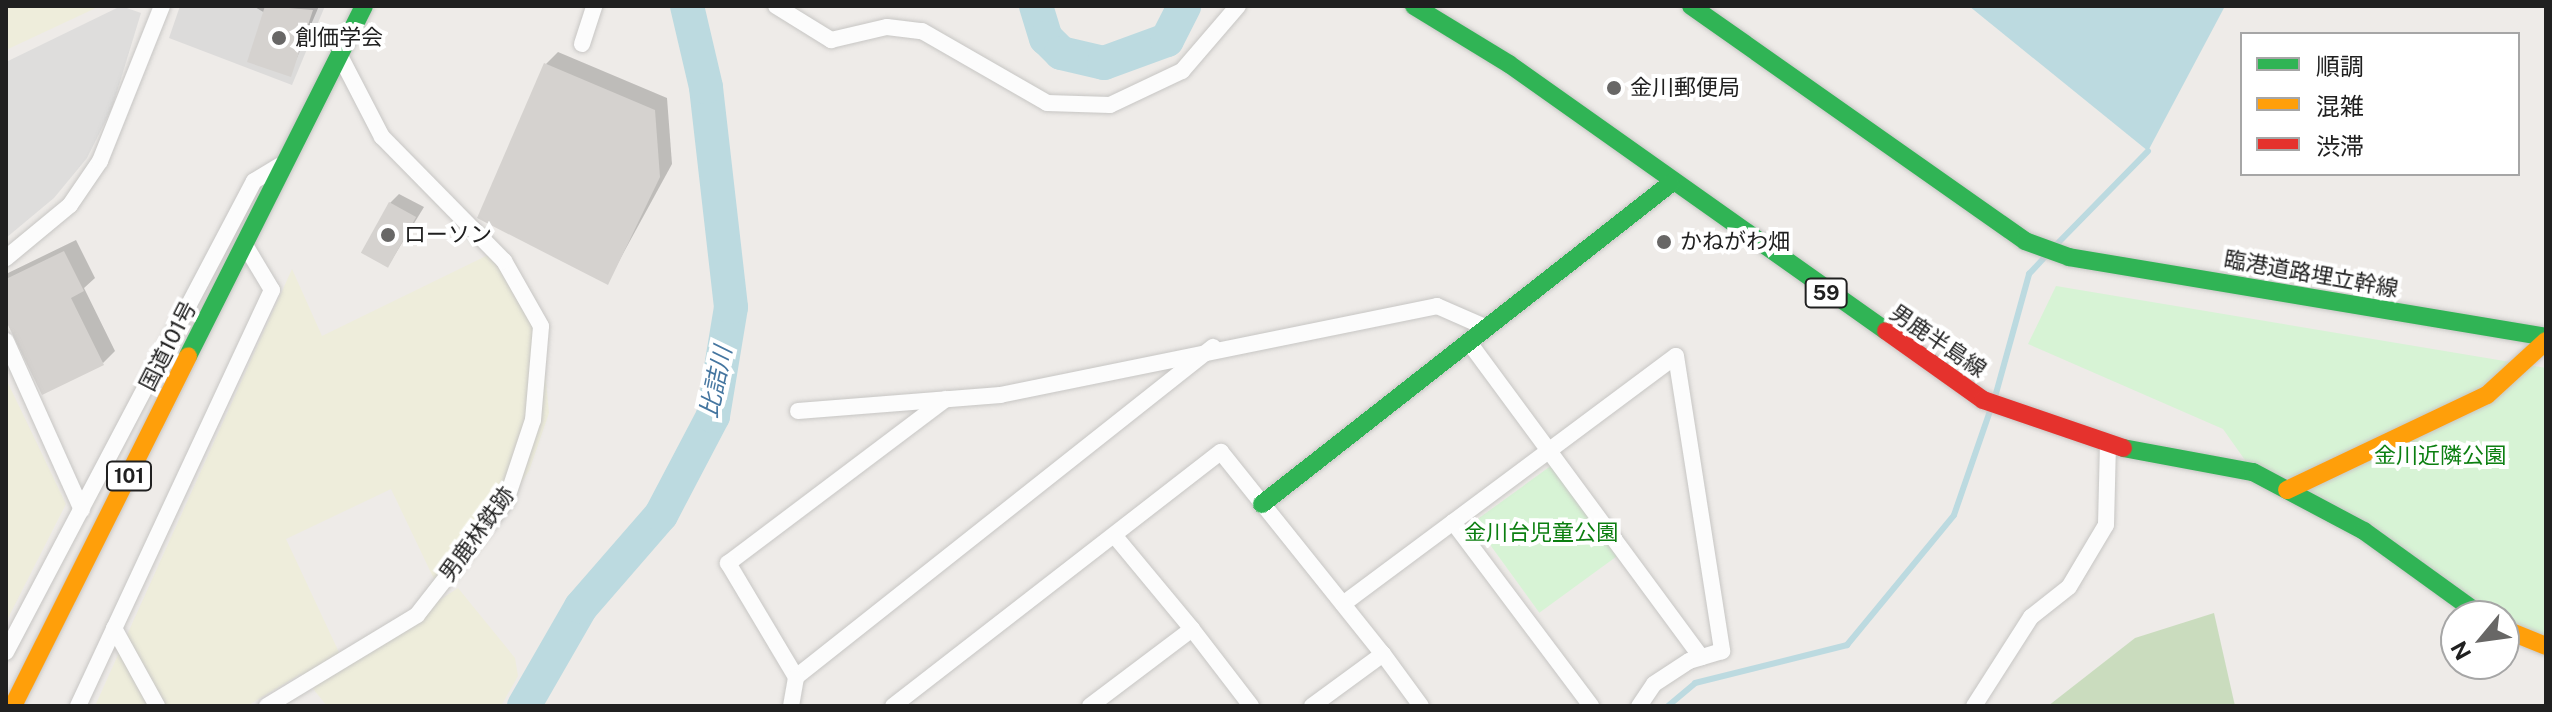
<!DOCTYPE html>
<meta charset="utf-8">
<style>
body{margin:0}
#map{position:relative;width:2552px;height:712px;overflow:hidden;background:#eeebe8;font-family:"Public Sans","Noto Sans JP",sans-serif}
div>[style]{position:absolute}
.religious>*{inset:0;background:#dcdbda}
.farmland>*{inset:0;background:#eeeddb}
.forest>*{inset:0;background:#cadcbe}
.park>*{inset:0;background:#d7f3d5;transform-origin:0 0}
.parking>*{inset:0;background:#dedddc}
.water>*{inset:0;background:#bcdae0}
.shadow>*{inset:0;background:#0003}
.stream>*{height:6px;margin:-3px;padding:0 3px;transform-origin:3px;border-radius:3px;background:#bcdae0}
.river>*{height:34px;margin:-17px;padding:0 17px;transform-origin:17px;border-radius:17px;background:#bcdae0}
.building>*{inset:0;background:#d5d2cf;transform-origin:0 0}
.roads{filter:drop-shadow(0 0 2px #c7c6c4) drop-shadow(0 0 2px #c7c6c4)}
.street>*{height:16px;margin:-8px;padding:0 8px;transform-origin:8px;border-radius:8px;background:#fcfcfc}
.fast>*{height:18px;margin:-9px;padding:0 9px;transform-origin:9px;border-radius:9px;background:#30b455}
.slow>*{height:18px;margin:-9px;padding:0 9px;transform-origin:9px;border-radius:9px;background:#ff9f0a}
.jam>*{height:18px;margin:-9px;padding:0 9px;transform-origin:9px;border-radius:9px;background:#e5322d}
.dots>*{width:22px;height:22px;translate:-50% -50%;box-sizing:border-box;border:4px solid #fff;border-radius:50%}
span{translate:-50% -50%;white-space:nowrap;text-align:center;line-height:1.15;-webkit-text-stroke:8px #fff;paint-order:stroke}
.shield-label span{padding:2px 6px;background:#fff;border:2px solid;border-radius:6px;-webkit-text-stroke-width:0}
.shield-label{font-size:20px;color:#202020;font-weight:700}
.poi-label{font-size:22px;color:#202020}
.left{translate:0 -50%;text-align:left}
.street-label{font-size:22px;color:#202020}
.park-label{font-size:22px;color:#0c7f11}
.water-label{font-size:24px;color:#4576a0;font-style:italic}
.frame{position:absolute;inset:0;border:8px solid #202020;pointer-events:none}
.legend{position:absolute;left:2240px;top:32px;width:280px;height:144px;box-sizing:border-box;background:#fff;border:2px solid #a6a6a6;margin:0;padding:10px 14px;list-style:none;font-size:24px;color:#202020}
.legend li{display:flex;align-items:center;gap:16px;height:40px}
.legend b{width:40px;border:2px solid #a6a6a6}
.north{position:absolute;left:2440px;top:600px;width:80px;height:80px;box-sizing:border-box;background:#fff;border:2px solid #a6a6a6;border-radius:50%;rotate:241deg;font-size:22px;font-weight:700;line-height:32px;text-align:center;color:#202020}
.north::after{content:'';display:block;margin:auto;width:28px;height:36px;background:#686766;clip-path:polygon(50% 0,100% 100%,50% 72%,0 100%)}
</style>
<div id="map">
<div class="religious">
<div style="clip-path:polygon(180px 6px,325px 6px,292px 85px,169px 38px)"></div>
</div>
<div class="farmland">
<div style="clip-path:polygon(6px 6px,100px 6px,6px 50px)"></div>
<div style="clip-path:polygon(488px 255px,540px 320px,549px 413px,529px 471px,481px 541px,434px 579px,391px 489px,286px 539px,344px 663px,458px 588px,515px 658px,518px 676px,501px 706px,327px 706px,301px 674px,247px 706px,95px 706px,292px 269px,322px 336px)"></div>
<div style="clip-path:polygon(6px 379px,66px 504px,6px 622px)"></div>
</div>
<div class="forest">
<div style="clip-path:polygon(2214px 613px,2235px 706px,2048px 706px,2135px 638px)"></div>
</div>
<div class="park">
<div style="clip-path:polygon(2056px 286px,2546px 368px,2546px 644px,2504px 626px,2504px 616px,2487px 616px,2252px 470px,2223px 429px,2028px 344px)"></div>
<div style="left:1552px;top:465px;width:112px;height:97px;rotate:54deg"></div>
</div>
<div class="parking">
<div style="clip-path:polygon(121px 6px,141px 13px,112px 108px,87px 158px,54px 198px,6px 238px,6px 62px)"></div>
</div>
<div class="water">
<div style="clip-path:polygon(1969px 6px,2225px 6px,2148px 151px)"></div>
</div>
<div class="shadow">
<div style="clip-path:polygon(253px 6px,319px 6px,290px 74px,265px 13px)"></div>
<div style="clip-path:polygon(558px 52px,667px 98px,672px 164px,607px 283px,546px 64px)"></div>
<div style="clip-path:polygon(399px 194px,424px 207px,388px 266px,390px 203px)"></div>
<div style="clip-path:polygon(76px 240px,95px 278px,84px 288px,115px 351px,103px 363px,6px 316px,6px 274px)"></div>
</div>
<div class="stream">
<div style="left:2057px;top:244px;width:130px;rotate:-45.6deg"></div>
<div style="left:1995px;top:397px;width:128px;rotate:-74.5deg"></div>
<div style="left:2029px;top:274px;width:26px;rotate:-47deg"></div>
<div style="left:1668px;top:706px;width:35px;rotate:-40deg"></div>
<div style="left:1695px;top:683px;width:157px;rotate:-14deg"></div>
<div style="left:1847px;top:645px;width:168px;rotate:-50.5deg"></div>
<div style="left:1954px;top:515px;width:110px;rotate:-70.9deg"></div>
</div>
<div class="river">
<div style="left:1036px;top:6px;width:34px;rotate:73deg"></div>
<div style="left:1046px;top:38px;width:21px;rotate:45deg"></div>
<div style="left:1061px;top:53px;width:44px;rotate:13.1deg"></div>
<div style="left:1104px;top:63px;width:67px;rotate:-20.1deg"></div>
<div style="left:1167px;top:40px;width:38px;rotate:-63deg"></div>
<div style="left:524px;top:706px;width:114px;rotate:-60.1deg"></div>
<div style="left:581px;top:607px;width:122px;rotate:-49deg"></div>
<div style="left:661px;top:515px;width:112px;rotate:-62.3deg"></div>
<div style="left:713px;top:416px;width:110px;rotate:-80.6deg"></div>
<div style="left:731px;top:307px;width:221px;rotate:-96.5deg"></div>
<div style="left:706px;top:87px;width:83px;rotate:-103.2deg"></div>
</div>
<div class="building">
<div style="clip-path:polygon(265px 6px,313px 10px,291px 77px,247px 62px)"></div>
<div style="clip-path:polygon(544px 63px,655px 110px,660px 177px,608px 285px,477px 218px)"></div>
<div style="left:389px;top:202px;width:31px;height:58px;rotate:29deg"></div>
<div style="clip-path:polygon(64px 251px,84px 291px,71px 298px,104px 365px,42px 395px,6px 321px,6px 279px)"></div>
</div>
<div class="roads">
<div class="street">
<div style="left:776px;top:6px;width:65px;rotate:31.7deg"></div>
<div style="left:831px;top:40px;width:57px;rotate:-13.1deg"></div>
<div style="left:887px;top:27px;width:35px;rotate:7deg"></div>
<div style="left:922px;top:31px;width:144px;rotate:29.9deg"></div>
<div style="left:1047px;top:103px;width:63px;rotate:1.8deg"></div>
<div style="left:1110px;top:105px;width:80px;rotate:-25.3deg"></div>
<div style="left:1182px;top:71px;width:86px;rotate:-49.3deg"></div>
<div style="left:582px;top:44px;width:40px;rotate:-72deg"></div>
<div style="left:6px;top:258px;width:83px;rotate:-39.6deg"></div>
<div style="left:70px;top:205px;width:53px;rotate:-55.7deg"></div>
<div style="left:100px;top:161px;width:167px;rotate:-68.2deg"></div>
<div style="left:6px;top:341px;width:185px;rotate:65.8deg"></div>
<div style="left:1468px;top:341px;width:393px;rotate:53.6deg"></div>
<div style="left:946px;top:399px;width:273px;rotate:143deg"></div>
<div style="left:728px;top:563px;width:133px;rotate:59.2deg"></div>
<div style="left:796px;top:677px;width:532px;rotate:-38.36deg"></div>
<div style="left:798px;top:411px;width:203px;rotate:-4.5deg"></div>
<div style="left:1000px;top:395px;width:446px;rotate:-11.5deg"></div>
<div style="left:1437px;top:306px;width:52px;rotate:23.6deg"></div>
<div style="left:1453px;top:522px;width:230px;rotate:53.1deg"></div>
<div style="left:1114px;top:535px;width:122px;rotate:50.3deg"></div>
<div style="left:1343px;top:604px;width:415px;rotate:-36.7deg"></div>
<div style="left:1676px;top:356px;width:299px;rotate:81.1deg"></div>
<div style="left:1722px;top:651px;width:34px;rotate:163deg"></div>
<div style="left:1689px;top:661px;width:42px;rotate:146.7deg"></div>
<div style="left:1654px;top:684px;width:27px;rotate:124deg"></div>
<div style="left:114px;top:628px;width:89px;rotate:61.1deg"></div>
<div style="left:6px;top:652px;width:532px;rotate:-62.23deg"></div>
<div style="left:254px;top:181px;width:29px;rotate:-31deg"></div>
<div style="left:1383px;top:654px;width:64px;rotate:53.8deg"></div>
<div style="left:78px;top:706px;width:459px;rotate:-65deg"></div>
<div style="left:272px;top:290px;width:52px;rotate:-121deg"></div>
<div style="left:267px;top:706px;width:175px;rotate:-31.2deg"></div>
<div style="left:417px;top:615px;width:145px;rotate:-52deg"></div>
<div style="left:506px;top:501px;width:85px;rotate:-71.6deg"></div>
<div style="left:533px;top:420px;width:94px;rotate:-85.1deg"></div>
<div style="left:541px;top:326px;width:75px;rotate:-119.6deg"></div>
<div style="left:504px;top:261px;width:174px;rotate:-134.5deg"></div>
<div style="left:382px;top:137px;width:93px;rotate:-117.4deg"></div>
<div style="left:791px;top:706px;width:29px;rotate:-80deg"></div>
<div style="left:893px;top:706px;width:415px;rotate:-37.8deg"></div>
<div style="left:1221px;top:452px;width:259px;rotate:51.3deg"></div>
<div style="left:1383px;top:654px;width:88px;rotate:143.8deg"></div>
<div style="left:1090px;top:706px;width:128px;rotate:-37deg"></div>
<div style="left:1192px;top:629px;width:97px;rotate:52.5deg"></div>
<div style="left:1974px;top:706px;width:106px;rotate:-57.4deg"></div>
<div style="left:2031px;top:617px;width:48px;rotate:-38.3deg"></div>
<div style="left:2069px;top:587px;width:72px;rotate:-59.2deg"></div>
<div style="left:2106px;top:525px;width:82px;rotate:-88.6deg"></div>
</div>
<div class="fast">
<div style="left:1414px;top:6px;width:111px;rotate:31.4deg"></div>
<div style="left:1509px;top:64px;width:462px;rotate:35.3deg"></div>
<div style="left:1691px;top:6px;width:408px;rotate:35.1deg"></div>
<div style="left:2025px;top:241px;width:47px;rotate:20deg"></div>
<div style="left:2069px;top:257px;width:484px;rotate:9.5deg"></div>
<div style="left:188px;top:356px;width:392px;rotate:-63.3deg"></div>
<div style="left:2123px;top:448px;width:132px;rotate:10.5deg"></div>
<div style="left:2253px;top:472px;width:126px;rotate:28deg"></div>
<div style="left:2364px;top:531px;width:145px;rotate:35.8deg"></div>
<div style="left:1262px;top:504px;width:519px;rotate:-38.11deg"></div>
</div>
<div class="slow">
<div style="left:2287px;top:490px;width:221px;rotate:-25.4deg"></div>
<div style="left:2487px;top:395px;width:80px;rotate:-42.5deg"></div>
<div style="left:2504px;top:629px;width:45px;rotate:22deg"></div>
<div style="left:13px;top:706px;width:391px;rotate:-63.4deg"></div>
</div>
<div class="jam">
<div style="left:1886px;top:331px;width:119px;rotate:35.4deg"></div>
<div style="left:1983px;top:400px;width:148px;rotate:18.9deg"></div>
</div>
</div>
<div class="dots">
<div style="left:279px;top:38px;background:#686766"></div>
<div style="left:1614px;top:88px;background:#686766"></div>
<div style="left:388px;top:235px;background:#686766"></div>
<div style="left:1664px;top:242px;background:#686766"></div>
</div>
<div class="shield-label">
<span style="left:1826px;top:293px">59</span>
<span style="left:129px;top:476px">101</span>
</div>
<div class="poi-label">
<span class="left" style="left:295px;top:38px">創価学会</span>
<span class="left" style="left:1630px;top:88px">金川郵便局</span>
<span class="left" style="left:404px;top:235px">ローソン</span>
<span class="left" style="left:1680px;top:242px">かねがわ畑</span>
</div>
<div class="street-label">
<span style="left:2311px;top:274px;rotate:10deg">臨港道路埋立幹線</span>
<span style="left:1938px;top:341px;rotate:34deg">男鹿半島線</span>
<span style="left:168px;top:346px;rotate:-63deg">国道101号</span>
<span style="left:477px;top:534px;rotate:-54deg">男鹿林鉄跡</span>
</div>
<div class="park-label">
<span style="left:2440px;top:456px">金川近隣公園</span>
<span style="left:1541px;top:533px">金川台児童公園</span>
</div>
<div class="water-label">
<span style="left:716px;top:382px;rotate:-78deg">比詰川</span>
</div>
<div class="frame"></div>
<ul class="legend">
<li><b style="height:10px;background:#30b455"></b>順調</li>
<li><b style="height:10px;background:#ff9f0a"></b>混雑</li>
<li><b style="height:10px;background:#e5322d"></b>渋滞</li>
</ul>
<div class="north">N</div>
</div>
